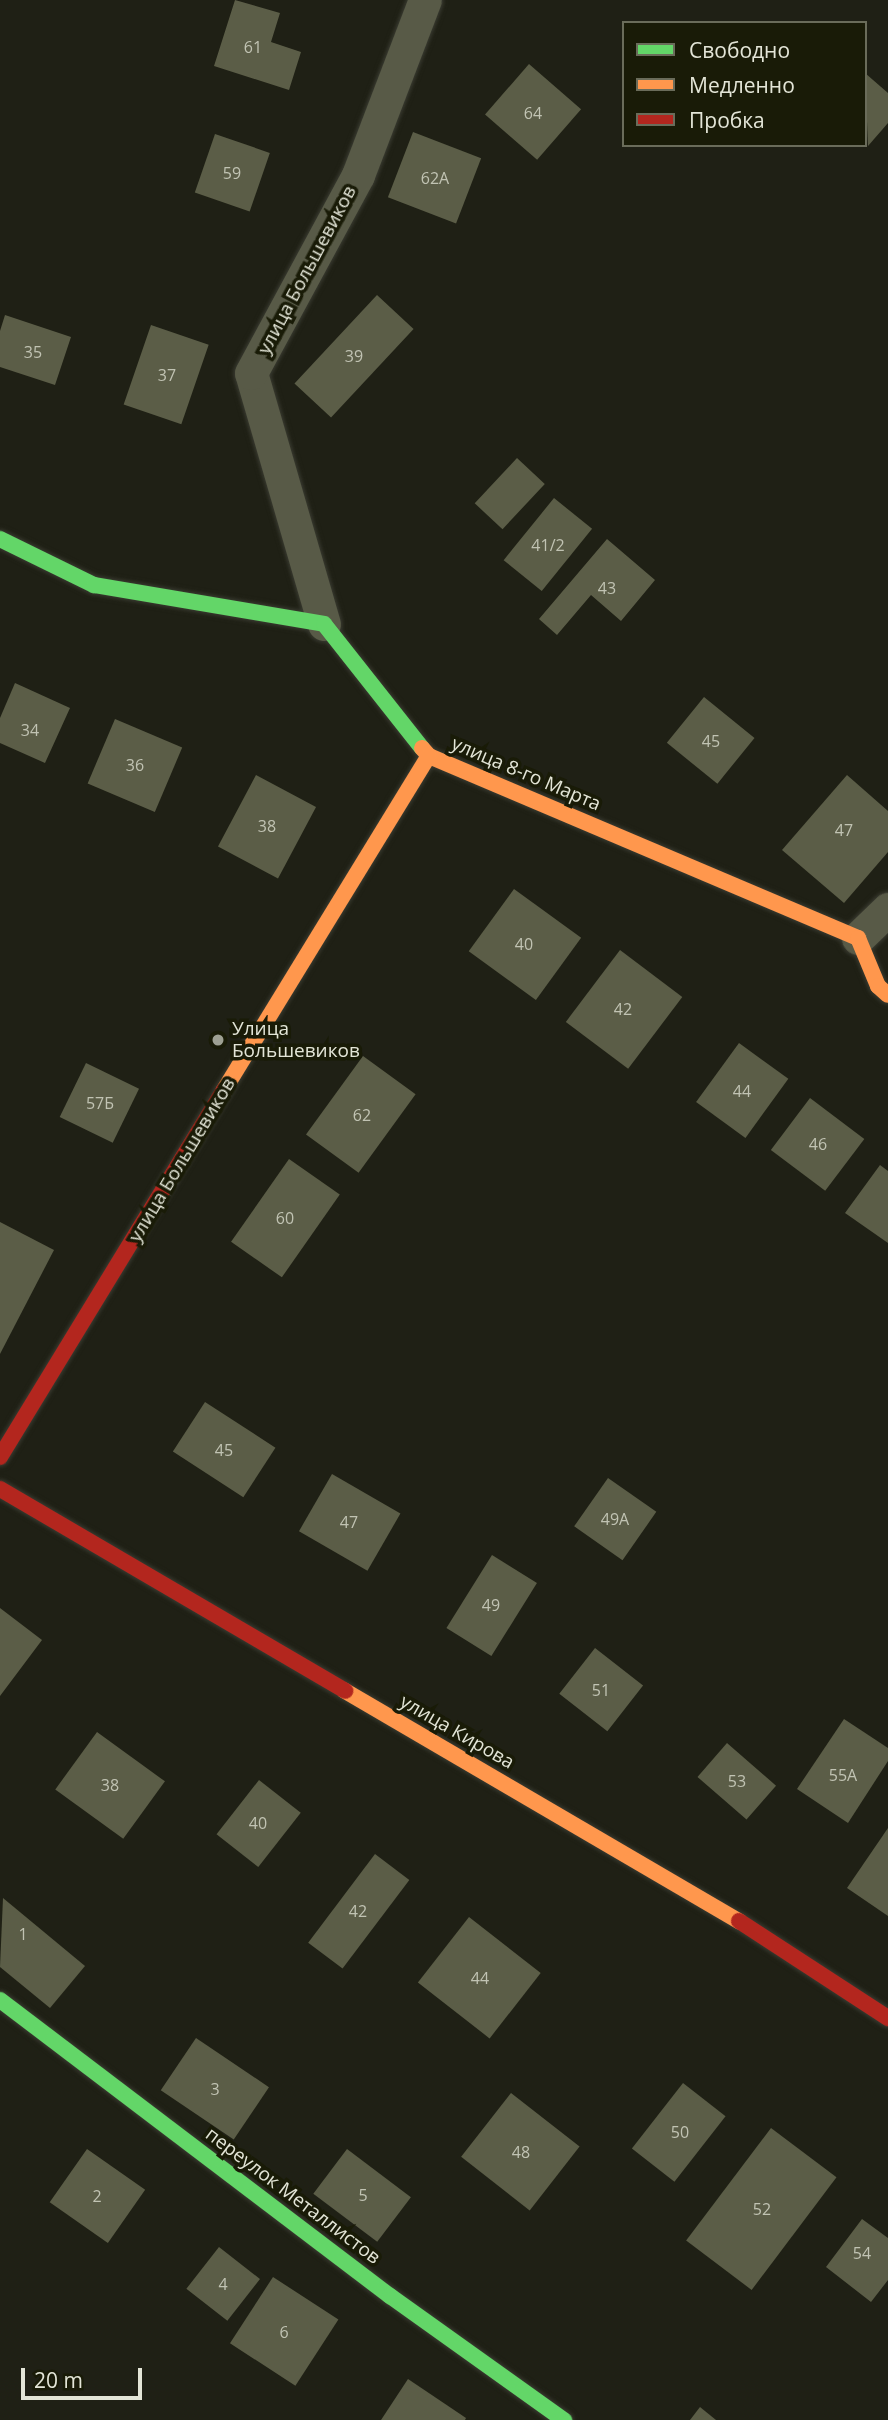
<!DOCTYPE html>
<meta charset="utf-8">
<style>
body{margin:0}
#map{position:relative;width:888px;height:2420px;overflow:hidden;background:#1f2015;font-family:"Open Sans",sans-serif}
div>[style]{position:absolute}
.building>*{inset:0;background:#5b5d47;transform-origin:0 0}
.roads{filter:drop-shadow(0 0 2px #3a3b31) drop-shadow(0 0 2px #3a3b31)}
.street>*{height:33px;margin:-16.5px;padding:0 16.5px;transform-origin:16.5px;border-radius:16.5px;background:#585a47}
.fast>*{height:16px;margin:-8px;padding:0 8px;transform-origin:8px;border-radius:8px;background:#63d668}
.slow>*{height:16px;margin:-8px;padding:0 8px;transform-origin:8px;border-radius:8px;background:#ff974d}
.jam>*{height:16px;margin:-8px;padding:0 8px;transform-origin:8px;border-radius:8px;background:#b3261e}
.dots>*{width:19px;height:19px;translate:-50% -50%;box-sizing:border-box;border:4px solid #191b07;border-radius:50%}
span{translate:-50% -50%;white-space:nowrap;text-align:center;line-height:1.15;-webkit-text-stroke:7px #191b07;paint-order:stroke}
.number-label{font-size:16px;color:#c1c3b3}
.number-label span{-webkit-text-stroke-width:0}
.street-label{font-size:19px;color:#e3e5d7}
.poi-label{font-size:19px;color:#e3e5d7}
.left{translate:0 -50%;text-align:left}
.legend{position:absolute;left:622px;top:21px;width:245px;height:126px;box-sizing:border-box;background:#191b07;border:2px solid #6a6c5a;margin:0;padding:9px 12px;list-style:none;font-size:21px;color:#e3e5d7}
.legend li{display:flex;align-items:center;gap:14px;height:35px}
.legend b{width:35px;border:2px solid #6a6c5a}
.scale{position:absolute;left:21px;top:2368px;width:121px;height:32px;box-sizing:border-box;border:4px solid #e3e5d7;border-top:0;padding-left:9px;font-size:21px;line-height:24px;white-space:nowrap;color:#e3e5d7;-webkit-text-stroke:5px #191b07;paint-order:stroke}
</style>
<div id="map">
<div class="building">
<div style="clip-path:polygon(235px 0,280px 13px,271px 42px,301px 52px,289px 90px,214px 66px)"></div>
<div style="left:529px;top:64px;width:69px;height:67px;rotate:41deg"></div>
<div style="clip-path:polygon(865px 73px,888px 93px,888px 123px,868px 146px)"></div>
<div style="left:413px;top:132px;width:73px;height:70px;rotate:21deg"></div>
<div style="left:215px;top:134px;width:58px;height:62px;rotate:19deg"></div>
<div style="left:377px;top:295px;width:50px;height:121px;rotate:43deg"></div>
<div style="clip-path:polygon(5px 315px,71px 337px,55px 385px,0 367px,0 331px)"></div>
<div style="left:151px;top:325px;width:61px;height:84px;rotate:19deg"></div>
<div style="left:517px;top:458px;width:38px;height:62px;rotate:43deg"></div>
<div style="left:554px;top:498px;width:49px;height:80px;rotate:39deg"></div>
<div style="clip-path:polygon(607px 539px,655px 580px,621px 621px,591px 595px,557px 635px,539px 619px)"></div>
<div style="clip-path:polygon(15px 683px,70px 708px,45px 763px,0 743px,0 718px)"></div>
<div style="left:704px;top:697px;width:65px;height:59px;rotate:39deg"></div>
<div style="left:115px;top:719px;width:73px;height:70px;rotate:23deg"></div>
<div style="left:256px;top:775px;width:68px;height:81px;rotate:28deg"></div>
<div style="clip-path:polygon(847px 775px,888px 811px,888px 852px,844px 903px,782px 850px)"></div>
<div style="left:514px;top:889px;width:83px;height:77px;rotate:36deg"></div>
<div style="left:620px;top:950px;width:78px;height:90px;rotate:37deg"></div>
<div style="left:739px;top:1043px;width:61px;height:73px;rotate:36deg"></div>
<div style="left:363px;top:1056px;width:65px;height:97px;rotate:36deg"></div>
<div style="left:86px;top:1063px;width:59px;height:60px;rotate:26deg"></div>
<div style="left:810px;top:1098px;width:68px;height:65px;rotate:37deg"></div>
<div style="left:289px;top:1159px;width:62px;height:101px;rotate:35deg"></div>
<div style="clip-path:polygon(880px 1165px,888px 1171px,888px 1243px,845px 1213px)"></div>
<div style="clip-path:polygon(0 1222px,54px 1250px,0 1354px)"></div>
<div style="left:205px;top:1402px;width:84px;height:59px;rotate:33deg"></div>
<div style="left:332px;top:1474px;width:79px;height:66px;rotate:30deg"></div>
<div style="left:608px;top:1478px;width:59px;height:59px;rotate:35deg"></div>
<div style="left:492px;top:1555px;width:53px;height:86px;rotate:32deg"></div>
<div style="clip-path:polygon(0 1608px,42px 1640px,0 1696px)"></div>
<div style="left:595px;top:1648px;width:61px;height:58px;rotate:38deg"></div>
<div style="clip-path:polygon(844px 1719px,888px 1748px,888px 1761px,848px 1823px,797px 1789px)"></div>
<div style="left:97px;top:1732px;width:84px;height:71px;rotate:36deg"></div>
<div style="left:727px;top:1743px;width:65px;height:45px;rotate:41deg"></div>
<div style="left:259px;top:1780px;width:53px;height:69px;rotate:38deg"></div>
<div style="clip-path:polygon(888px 1828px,888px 1916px,847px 1888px)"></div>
<div style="left:375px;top:1854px;width:43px;height:111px;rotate:37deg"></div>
<div style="clip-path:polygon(3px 1898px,85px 1966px,50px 2008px,0 1967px)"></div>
<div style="left:469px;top:1917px;width:91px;height:83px;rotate:38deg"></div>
<div style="left:196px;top:2038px;width:88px;height:63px;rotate:34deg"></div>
<div style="left:683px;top:2083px;width:54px;height:83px;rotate:38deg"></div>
<div style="left:511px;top:2093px;width:87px;height:81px;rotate:38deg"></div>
<div style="left:771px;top:2128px;width:82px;height:141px;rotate:37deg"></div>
<div style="left:87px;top:2149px;width:71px;height:65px;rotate:35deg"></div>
<div style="left:347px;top:2149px;width:80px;height:56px;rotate:37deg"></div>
<div style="clip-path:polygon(862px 2219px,888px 2238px,888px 2280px,871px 2302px,826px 2267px)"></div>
<div style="left:219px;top:2247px;width:52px;height:53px;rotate:38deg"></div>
<div style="left:273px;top:2277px;width:78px;height:79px;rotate:33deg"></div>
<div style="clip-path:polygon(408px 2379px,466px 2418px,465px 2420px,381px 2420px)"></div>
<div style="clip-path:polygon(700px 2407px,716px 2420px,690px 2420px)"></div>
</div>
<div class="roads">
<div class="street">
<div style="left:324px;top:624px;width:261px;rotate:-106.2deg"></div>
<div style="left:251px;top:373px;width:225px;rotate:-61.6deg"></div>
<div style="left:358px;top:175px;width:187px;rotate:-69.1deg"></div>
<div style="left:858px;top:938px;width:42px;rotate:-44deg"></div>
</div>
<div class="fast">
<div style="left:0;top:539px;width:105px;rotate:26.1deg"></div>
<div style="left:94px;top:585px;width:233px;rotate:9.6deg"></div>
<div style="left:324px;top:624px;width:158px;rotate:51.7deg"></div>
<div style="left:0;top:2000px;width:490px;rotate:37.2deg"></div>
<div style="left:390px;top:2296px;width:214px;rotate:35.5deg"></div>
</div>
<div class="slow">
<div style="left:422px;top:748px;width:11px;rotate:49deg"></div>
<div style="left:429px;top:756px;width:466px;rotate:23deg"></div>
<div style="left:858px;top:938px;width:52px;rotate:67.4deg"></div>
<div style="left:878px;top:986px;width:13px;rotate:42deg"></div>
<div style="left:224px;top:1090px;width:392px;rotate:-58.5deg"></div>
<div style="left:345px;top:1691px;width:456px;rotate:30.3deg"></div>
</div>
<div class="jam">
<div style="left:0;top:1457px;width:430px;rotate:-58.6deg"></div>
<div style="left:0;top:1489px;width:400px;rotate:30.3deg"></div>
<div style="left:739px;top:1921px;width:178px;rotate:33.1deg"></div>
</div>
</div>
<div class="dots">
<div style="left:218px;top:1040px;background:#9ea093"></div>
</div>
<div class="number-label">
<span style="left:253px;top:47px">61</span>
<span style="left:533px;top:113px">64</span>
<span style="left:232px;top:173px">59</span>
<span style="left:435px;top:178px">62А</span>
<span style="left:33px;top:352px">35</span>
<span style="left:354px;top:356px">39</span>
<span style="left:167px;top:375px">37</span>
<span style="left:548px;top:545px">41/2</span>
<span style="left:607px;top:588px">43</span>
<span style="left:30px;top:730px">34</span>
<span style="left:711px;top:741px">45</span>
<span style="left:135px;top:765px">36</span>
<span style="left:267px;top:826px">38</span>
<span style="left:844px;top:830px">47</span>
<span style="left:524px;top:944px">40</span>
<span style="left:623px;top:1009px">42</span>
<span style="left:742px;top:1091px">44</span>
<span style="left:100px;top:1103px">57Б</span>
<span style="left:362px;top:1115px">62</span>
<span style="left:818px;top:1144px">46</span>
<span style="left:285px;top:1218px">60</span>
<span style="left:224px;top:1450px">45</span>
<span style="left:615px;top:1519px">49А</span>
<span style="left:349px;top:1522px">47</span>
<span style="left:491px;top:1605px">49</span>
<span style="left:601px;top:1690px">51</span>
<span style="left:843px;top:1775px">55А</span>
<span style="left:737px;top:1781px">53</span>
<span style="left:110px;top:1785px">38</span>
<span style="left:258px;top:1823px">40</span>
<span style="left:358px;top:1911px">42</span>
<span style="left:23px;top:1934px">1</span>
<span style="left:480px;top:1978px">44</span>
<span style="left:215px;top:2089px">3</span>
<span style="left:680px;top:2132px">50</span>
<span style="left:521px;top:2152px">48</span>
<span style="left:363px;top:2195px">5</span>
<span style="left:97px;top:2196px">2</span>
<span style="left:762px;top:2209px">52</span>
<span style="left:862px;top:2253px">54</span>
<span style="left:223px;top:2284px">4</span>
<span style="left:284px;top:2332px">6</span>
</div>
<div class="street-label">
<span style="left:307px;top:270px;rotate:-62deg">улица Большевиков</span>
<span style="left:526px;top:774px;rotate:23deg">улица 8-го Марта</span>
<span style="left:182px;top:1160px;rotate:-59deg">улица Большевиков</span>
<span style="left:457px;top:1732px;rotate:30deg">улица Кирова</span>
<span style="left:293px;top:2196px;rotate:37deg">переулок Металлистов</span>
</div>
<div class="poi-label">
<span class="left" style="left:232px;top:1040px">Улица<br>Большевиков</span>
</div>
<ul class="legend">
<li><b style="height:9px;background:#63d668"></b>Свободно</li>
<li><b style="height:9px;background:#ff974d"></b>Медленно</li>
<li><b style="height:9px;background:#b3261e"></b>Пробка</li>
</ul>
<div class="scale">20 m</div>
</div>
